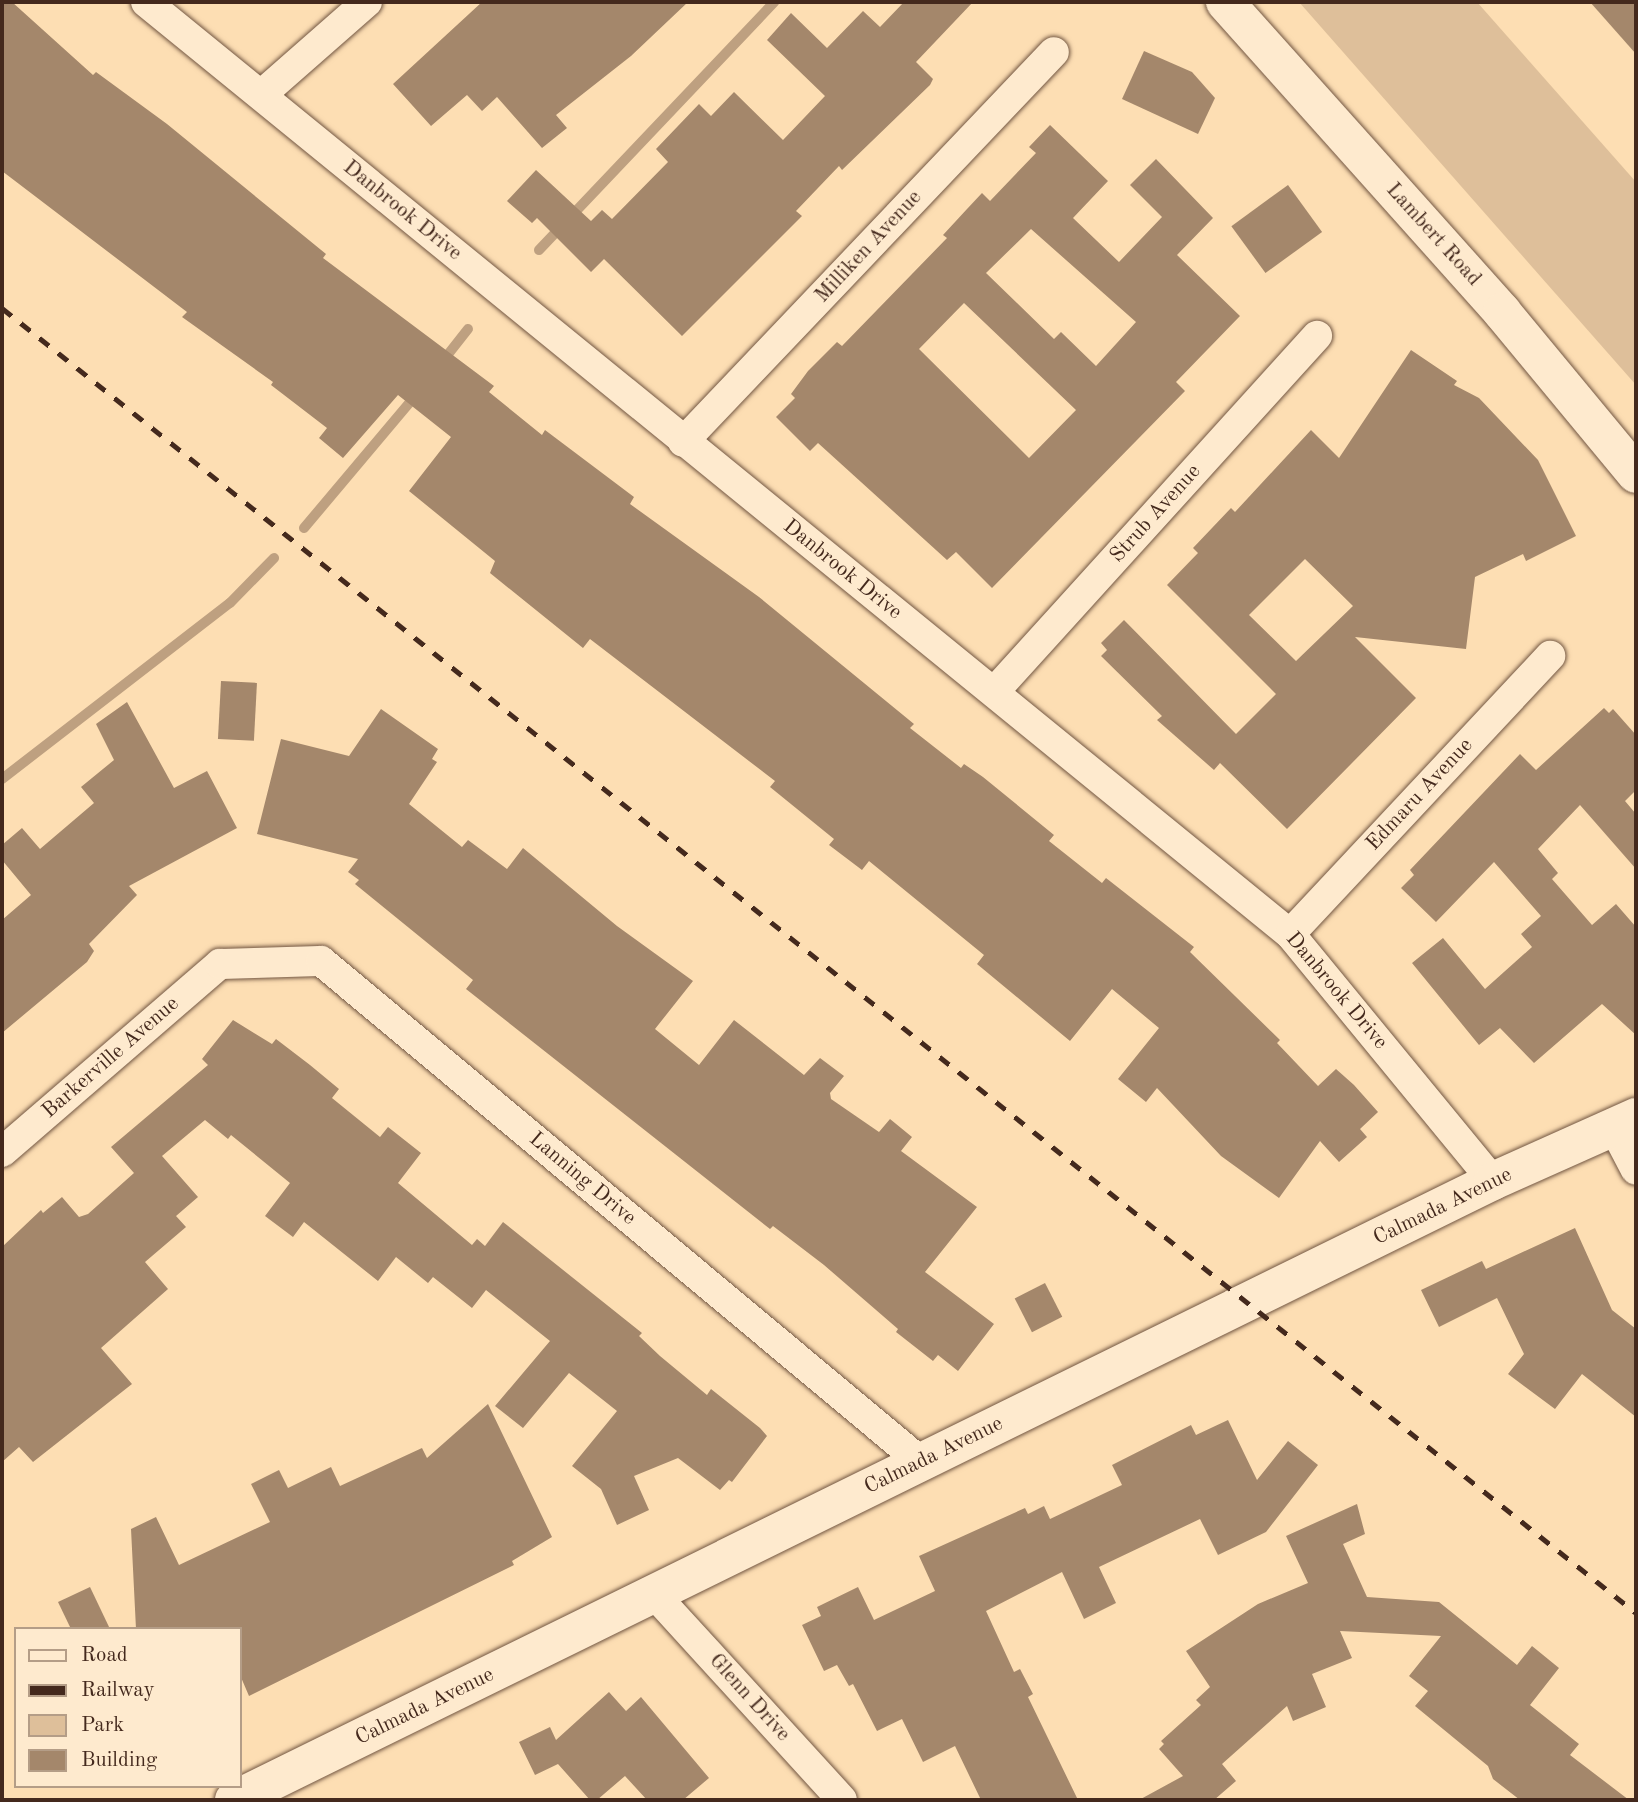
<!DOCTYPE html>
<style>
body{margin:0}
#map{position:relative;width:1638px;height:1802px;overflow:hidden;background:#fddeb3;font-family:"Old Standard TT",serif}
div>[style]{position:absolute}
.green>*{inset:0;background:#debf9a}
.stream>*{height:10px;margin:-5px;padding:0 5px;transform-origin:5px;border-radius:5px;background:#bea080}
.building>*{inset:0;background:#a4876b;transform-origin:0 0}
.roads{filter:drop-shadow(0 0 2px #725642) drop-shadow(0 0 2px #725642)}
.minor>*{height:30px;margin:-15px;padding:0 15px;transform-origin:15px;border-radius:15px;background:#feeace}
.tertiary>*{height:38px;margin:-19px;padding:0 19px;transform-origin:19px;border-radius:19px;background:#feeace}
.secondary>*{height:38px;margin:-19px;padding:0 19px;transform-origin:19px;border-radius:19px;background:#feeace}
.rail>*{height:5px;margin-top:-2.5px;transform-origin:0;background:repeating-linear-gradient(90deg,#44291d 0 12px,transparent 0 24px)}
span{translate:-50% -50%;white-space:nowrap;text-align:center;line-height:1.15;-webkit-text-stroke:5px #feeace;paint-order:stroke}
.street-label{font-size:21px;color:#44291d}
.frame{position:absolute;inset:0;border:4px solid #44291d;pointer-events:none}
.legend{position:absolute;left:14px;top:1627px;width:228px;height:161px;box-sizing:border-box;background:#feeace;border:2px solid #b49d87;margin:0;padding:9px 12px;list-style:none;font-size:21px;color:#44291d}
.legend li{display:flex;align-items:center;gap:14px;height:35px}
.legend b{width:35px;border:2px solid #b49d87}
</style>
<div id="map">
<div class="green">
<div style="clip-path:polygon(1299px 2px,1477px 2px,1636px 182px,1636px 385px)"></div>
</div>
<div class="stream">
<div style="left:539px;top:250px;width:342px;rotate:-46.5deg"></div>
<div style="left:442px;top:362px;width:42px;rotate:-51.8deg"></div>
<div style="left:304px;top:528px;width:175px;rotate:-49.9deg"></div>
<div style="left:2px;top:779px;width:288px;rotate:-37.7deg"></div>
<div style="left:230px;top:603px;width:63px;rotate:-45.6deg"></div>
</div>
<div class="building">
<div style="clip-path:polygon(2px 2px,12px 2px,93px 75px,96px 72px,167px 124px,326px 254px,323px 258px,494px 386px,489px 392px,542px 435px,545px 430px,634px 497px,630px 504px,759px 597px,914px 724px,910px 728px,961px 768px,964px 764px,983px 777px,1054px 835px,1049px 841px,1102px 883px,1106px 878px,1194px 947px,1190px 952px,1280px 1040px,1277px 1043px,1318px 1086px,1336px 1069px,1354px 1085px,1378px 1112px,1360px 1129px,1367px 1137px,1339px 1162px,1320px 1141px,1279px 1198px,1221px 1156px,1157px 1088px,1146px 1102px,1118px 1079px,1159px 1028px,1112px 989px,1070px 1041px,977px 964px,984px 955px,869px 861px,862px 870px,829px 845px,834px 839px,770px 787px,775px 781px,590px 639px,583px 648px,490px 573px,495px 561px,409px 491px,451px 437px,398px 395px,343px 458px,319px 438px,327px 428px,271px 385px,273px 382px,182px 317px,187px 312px,2px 171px)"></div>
<div style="clip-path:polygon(482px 2px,688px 2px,631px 56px,556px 115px,567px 128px,542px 148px,497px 97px,482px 111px,467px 95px,431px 126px,393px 84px)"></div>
<div style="clip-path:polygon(904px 2px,973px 2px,916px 62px,933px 79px,930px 85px,842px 170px,839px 166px,796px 211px,802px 216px,682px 336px,604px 259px,591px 272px,537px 218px,532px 223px,507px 201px,536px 170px,591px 221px,602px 210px,612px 219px,668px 162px,656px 149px,699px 104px,711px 116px,734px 92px,783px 140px,825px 96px,767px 40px,791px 13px,827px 48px,863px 11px,880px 27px)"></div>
<div style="clip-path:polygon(1590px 2px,1636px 2px,1636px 54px)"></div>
<div style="clip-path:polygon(1144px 51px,1192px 72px,1215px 98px,1198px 134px,1122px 99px)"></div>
<div style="clip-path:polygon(evenodd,1050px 125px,1108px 181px,1073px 218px,1119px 262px,1162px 217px,1130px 185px,1156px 159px,1213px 218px,1177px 255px,1240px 316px,1176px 382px,1185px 391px,992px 588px,956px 552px,947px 560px,818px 443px,810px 451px,776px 417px,795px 398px,791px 394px,808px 371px,837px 342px,842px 346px,947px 238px,943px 235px,967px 209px,982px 193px,990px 201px,1036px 153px,1029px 147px,1050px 125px,1031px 229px,1136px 322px,1096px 366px,1061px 332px,1054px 339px,986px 273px,1031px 229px,1050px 125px,964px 303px,1076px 410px,1029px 458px,919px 349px,964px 303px)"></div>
<div style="left:1288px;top:185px;width:58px;height:70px;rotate:54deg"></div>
<div style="clip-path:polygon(evenodd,1411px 350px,1457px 381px,1454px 385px,1479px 398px,1538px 460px,1576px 536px,1526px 561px,1523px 554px,1475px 577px,1466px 649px,1355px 637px,1416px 698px,1287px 829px,1220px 763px,1214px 770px,1157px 720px,1162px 716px,1101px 656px,1107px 650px,1101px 643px,1124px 620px,1236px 734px,1276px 694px,1167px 585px,1198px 553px,1193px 548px,1231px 508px,1235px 512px,1311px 430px,1339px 458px,1411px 350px,1305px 559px,1353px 606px,1296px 661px,1249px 615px,1305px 559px)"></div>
<div style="left:221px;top:681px;width:36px;height:58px;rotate:3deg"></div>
<div style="clip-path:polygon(127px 702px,174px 788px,207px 771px,237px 828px,129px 886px,137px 895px,89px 944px,94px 951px,87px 962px,2px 1033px,2px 920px,31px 895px,2px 860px,2px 845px,22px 828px,40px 849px,94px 803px,81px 787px,114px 760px,96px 724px)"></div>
<div style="clip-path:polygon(1604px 708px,1609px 713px,1613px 709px,1636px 735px,1636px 790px,1625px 801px,1636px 814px,1636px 869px,1580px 805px,1538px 849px,1558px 873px,1552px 879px,1592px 925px,1616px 904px,1636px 927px,1636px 1035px,1602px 1004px,1534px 1063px,1500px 1028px,1479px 1045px,1412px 963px,1443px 938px,1485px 989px,1532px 947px,1521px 934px,1541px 916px,1494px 862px,1436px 922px,1401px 888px,1414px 875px,1410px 870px,1520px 754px,1536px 770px)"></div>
<div style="clip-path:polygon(381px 709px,438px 749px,432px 759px,437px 762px,409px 804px,462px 847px,468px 840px,507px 869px,523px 848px,617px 926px,693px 981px,655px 1029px,699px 1065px,734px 1020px,804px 1075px,820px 1058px,844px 1076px,830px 1093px,831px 1099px,879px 1132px,890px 1119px,912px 1137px,901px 1151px,977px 1207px,925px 1272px,994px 1324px,958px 1371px,938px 1355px,933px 1361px,896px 1332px,898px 1329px,824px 1265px,773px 1226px,770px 1229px,466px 989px,473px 980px,355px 884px,359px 880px,348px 872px,358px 859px,257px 834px,281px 739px,349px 756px)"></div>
<div style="clip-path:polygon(233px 1020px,272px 1044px,276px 1039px,310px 1065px,339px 1089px,332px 1098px,380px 1137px,388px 1127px,421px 1153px,398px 1183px,472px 1245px,477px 1239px,485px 1246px,503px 1222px,642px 1333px,639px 1336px,660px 1356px,707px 1395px,711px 1389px,760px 1428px,767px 1436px,732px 1482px,729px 1480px,720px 1490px,678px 1458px,634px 1476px,649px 1510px,617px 1525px,601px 1489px,572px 1466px,617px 1411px,569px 1373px,523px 1428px,495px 1406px,550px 1341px,486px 1290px,472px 1308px,433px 1277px,428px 1283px,396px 1257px,378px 1281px,304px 1222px,293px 1237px,265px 1216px,290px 1183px,231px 1135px,228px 1139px,205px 1120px,162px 1156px,198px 1197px,176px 1216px,186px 1227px,145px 1262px,168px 1289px,101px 1348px,132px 1384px,33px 1462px,19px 1447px,2px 1462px,2px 1247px,41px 1210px,43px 1213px,62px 1197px,79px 1217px,88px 1214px,134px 1173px,111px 1147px,208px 1065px,202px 1059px)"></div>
<div style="clip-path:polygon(1575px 1228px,1612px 1310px,1636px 1329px,1636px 1417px,1582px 1374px,1555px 1409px,1508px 1374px,1524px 1354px,1497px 1298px,1439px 1327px,1421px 1290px,1482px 1261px,1486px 1269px)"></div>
<div style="left:1045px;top:1283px;width:38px;height:34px;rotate:63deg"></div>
<div style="clip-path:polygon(488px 1404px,552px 1537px,512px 1561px,514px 1565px,249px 1696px,240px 1675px,240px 1629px,136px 1629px,131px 1529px,156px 1517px,179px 1565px,270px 1522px,251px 1484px,279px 1470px,288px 1488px,331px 1467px,340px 1486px,422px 1448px,427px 1458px)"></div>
<div style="clip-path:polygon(1228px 1420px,1257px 1480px,1288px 1441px,1318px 1465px,1266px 1532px,1218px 1555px,1200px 1519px,1099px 1567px,1116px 1603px,1084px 1619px,1062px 1572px,986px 1611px,1014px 1672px,1020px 1669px,1033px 1694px,1028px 1697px,1078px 1800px,981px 1800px,955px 1746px,923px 1762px,902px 1719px,877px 1731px,853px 1684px,849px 1686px,837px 1665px,824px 1671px,802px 1625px,821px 1616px,817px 1607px,858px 1587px,874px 1620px,935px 1591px,919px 1556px,1025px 1508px,1028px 1514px,1044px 1506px,1050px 1519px,1122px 1485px,1112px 1465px,1191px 1425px,1196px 1435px)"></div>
<div style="clip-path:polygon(1357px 1504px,1365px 1534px,1343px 1544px,1367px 1597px,1439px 1602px,1517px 1665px,1532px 1646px,1559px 1668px,1530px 1705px,1579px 1744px,1570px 1755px,1629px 1800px,1520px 1800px,1493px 1779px,1488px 1766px,1415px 1706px,1428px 1691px,1409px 1676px,1441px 1636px,1340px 1631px,1352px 1658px,1312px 1674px,1326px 1707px,1293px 1721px,1287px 1706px,1222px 1764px,1236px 1781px,1214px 1800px,1139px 1800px,1183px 1776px,1159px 1749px,1164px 1744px,1161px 1741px,1201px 1705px,1196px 1700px,1210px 1687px,1186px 1651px,1258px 1604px,1308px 1583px,1286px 1536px)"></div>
<div style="clip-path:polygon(90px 1587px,110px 1629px,71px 1629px,58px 1602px)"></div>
<div style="clip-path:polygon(609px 1692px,626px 1711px,641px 1697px,709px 1778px,683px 1800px,647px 1800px,625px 1776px,597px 1800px,590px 1800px,558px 1764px,535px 1775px,519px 1742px,550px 1727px,556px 1740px)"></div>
</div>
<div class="roads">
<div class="minor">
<div style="left:146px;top:2px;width:1476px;rotate:39.17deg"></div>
<div style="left:1290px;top:934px;width:320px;rotate:50.6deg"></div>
<div style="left:261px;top:95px;width:141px;rotate:-41.3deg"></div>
<div style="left:683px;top:442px;width:538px;rotate:-46.43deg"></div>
<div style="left:994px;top:692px;width:481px;rotate:-47.8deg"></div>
<div style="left:1290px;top:934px;width:381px;rotate:-46.9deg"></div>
<div style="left:1614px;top:1128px;width:47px;rotate:62.4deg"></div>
<div style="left:2px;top:1152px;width:288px;rotate:-40.8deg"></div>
<div style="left:220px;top:964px;width:101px;rotate:-1.7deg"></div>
<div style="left:321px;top:961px;width:782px;rotate:39.86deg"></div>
<div style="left:655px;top:1595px;width:277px;rotate:47.6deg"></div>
</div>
<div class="tertiary">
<div style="left:234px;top:1800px;width:1403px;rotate:-26.18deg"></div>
<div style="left:1493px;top:1181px;width:157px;rotate:-24.1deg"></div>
</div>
<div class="secondary">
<div style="left:1225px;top:2px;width:416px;rotate:48.2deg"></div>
<div style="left:1502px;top:312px;width:210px;rotate:50.4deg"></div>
</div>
</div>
<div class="rail">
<div style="left:2px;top:308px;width:2091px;rotate:38.61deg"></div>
</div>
<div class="street-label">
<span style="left:402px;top:211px;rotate:39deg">Danbrook Drive</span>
<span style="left:1433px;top:235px;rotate:48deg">Lambert Road</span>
<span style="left:869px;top:247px;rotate:-47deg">Milliken Avenue</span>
<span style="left:1156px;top:514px;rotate:-48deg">Strub Avenue</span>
<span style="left:842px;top:570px;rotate:39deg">Danbrook Drive</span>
<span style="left:1420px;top:795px;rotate:-47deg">Edmaru Avenue</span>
<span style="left:1336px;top:991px;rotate:50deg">Danbrook Drive</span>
<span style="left:111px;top:1058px;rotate:-41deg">Barkerville Avenue</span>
<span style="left:582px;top:1179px;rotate:40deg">Lanning Drive</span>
<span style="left:1443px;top:1207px;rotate:-26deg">Calmada Avenue</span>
<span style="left:934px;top:1456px;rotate:-26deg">Calmada Avenue</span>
<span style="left:749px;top:1698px;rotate:48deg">Glenn Drive</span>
<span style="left:425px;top:1707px;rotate:-26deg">Calmada Avenue</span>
</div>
<div class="frame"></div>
<ul class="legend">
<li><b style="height:9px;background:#feeace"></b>Road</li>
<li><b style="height:9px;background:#44291d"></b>Railway</li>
<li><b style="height:19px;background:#debf9a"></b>Park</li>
<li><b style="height:19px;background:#a4876b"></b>Building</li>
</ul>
</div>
